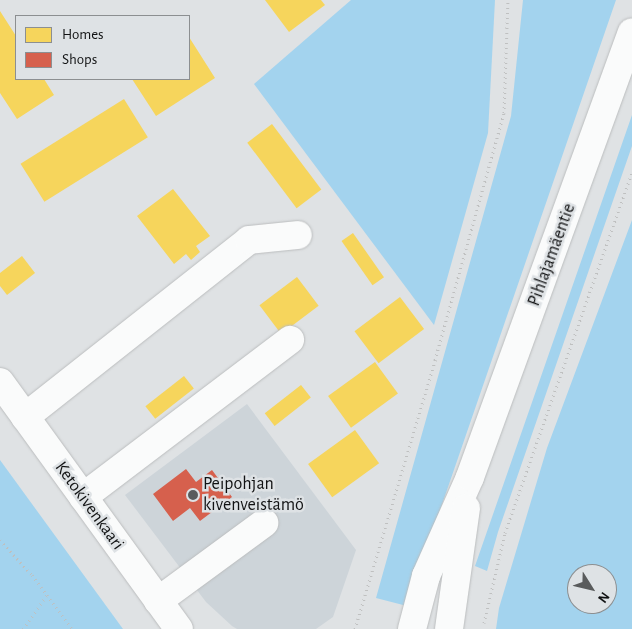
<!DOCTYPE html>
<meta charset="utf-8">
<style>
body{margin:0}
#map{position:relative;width:632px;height:629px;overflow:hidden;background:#dfe2e4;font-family:"Alegreya Sans",sans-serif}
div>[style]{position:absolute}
.built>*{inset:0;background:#cdd4d9}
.green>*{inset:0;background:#a3d3ee}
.homes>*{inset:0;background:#f6d55c;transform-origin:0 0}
.shops>*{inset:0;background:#d6604d}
.path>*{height:3px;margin-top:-1.5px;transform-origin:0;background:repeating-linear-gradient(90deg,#bfc0c0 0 1px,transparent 0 5px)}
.roads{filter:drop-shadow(0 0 1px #bbbdbe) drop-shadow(0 0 1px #bbbdbe)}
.minor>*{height:28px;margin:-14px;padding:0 14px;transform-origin:14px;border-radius:14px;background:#fafbfb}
.major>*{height:28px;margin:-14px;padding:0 14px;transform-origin:14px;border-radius:14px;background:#fafbfb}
.dots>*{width:14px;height:14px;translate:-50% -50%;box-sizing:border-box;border:2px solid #dee2e5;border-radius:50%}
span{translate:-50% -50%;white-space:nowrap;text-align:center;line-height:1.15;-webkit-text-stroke:5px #dee2e5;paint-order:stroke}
.street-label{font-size:18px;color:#111213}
.poi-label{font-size:18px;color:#111213}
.left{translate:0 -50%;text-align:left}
.legend{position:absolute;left:15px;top:15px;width:175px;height:65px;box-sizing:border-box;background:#dee2e5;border:1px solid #8c8f91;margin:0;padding:6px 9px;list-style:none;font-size:15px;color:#111213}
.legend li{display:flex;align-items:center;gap:10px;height:25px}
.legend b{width:25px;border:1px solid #8c8f91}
.north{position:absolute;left:567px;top:564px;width:50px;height:50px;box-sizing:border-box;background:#dee2e5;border:1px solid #8c8f91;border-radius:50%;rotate:126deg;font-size:14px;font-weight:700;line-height:20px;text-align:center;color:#111213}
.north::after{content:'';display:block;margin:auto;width:18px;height:22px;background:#595b5c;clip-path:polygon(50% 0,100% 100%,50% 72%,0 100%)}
</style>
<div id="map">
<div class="built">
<div style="clip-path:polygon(247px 404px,356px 550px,333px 617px,316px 629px,237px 629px,232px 626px,206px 602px,125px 495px)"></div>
</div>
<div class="green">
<div style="clip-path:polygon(351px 0,495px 0,488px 133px,434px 325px,254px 84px)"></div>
<div style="clip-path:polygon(523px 0,616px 0,407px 606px,376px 598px,511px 116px)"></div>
<div style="clip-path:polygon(632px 115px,632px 146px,498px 532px,487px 571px,475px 566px)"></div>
<div style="clip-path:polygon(evenodd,632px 220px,632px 629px,496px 629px,499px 608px,547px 448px,632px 220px,577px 574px,607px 574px,607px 604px,577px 604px,577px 574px)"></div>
<div style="clip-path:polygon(0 460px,123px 629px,0 629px)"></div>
</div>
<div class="homes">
<div style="clip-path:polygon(265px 0,321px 0,325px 5px,289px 32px)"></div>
<div style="clip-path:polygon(0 11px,16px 36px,16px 79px,44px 79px,54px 95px,17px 119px,0 93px)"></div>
<div style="clip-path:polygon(189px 37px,215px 78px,156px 116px,132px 79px,189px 79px)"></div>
<div style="left:124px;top:99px;width:45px;height:122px;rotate:58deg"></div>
<div style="left:272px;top:124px;width:82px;height:31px;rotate:53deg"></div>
<div style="clip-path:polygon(173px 189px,210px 236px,196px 246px,200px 252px,191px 260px,186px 254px,174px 264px,137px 216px)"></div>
<div style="left:353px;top:233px;width:54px;height:14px;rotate:55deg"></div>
<div style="clip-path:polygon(22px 256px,35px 273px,7px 295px,0 286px,0 273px)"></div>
<div style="left:297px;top:277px;width:36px;height:47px;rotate:53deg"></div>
<div style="left:400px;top:297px;width:40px;height:57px;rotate:53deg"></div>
<div style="left:375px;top:362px;width:39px;height:58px;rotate:54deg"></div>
<div style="left:184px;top:376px;width:16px;height:49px;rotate:52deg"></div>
<div style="left:301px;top:385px;width:16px;height:46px;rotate:52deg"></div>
<div style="left:355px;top:430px;width:41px;height:58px;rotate:54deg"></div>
</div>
<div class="shops">
<div style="clip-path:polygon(186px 469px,196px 482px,212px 470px,232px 497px,200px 521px,190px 508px,173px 521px,153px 494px)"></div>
</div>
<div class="path">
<div style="left:0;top:540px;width:47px;rotate:47.6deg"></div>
<div style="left:32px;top:575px;width:67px;rotate:53.5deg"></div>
<div style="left:484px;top:623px;width:92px;rotate:-76.9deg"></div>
<div style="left:505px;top:533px;width:382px;rotate:-70.6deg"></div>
<div style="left:23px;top:629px;width:42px;rotate:-54.8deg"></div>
<div style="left:355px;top:629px;width:281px;rotate:-73.4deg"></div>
<div style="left:435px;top:360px;width:256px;rotate:-74.4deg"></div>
<div style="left:504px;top:113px;width:113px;rotate:-88deg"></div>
</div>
<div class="roads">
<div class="minor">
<div style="left:0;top:382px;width:305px;rotate:54.1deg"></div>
<div style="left:25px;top:417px;width:285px;rotate:-38.3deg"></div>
<div style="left:249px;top:240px;width:49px;rotate:-5.8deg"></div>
<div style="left:83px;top:497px;width:260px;rotate:-37.2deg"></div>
<div style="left:158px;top:601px;width:132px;rotate:-36.3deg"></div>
</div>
<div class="major">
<div style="left:412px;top:629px;width:55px;rotate:-75.2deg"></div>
<div style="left:426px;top:576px;width:108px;rotate:-66deg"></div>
<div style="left:470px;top:477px;width:473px;rotate:-70deg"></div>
<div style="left:449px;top:629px;width:122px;rotate:-82deg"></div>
</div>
</div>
<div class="dots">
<div style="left:193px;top:495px;background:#595b5c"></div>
</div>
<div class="street-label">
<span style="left:552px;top:255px;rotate:-70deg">Pihlajamäentie</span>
<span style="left:89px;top:506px;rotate:54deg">Ketokivenkaari</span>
</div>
<div class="poi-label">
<span class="left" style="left:203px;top:495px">Peipohjan<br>kivenveistämö</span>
</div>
<ul class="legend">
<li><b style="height:14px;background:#f6d55c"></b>Homes</li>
<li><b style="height:14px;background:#d6604d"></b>Shops</li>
</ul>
<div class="north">N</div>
</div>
